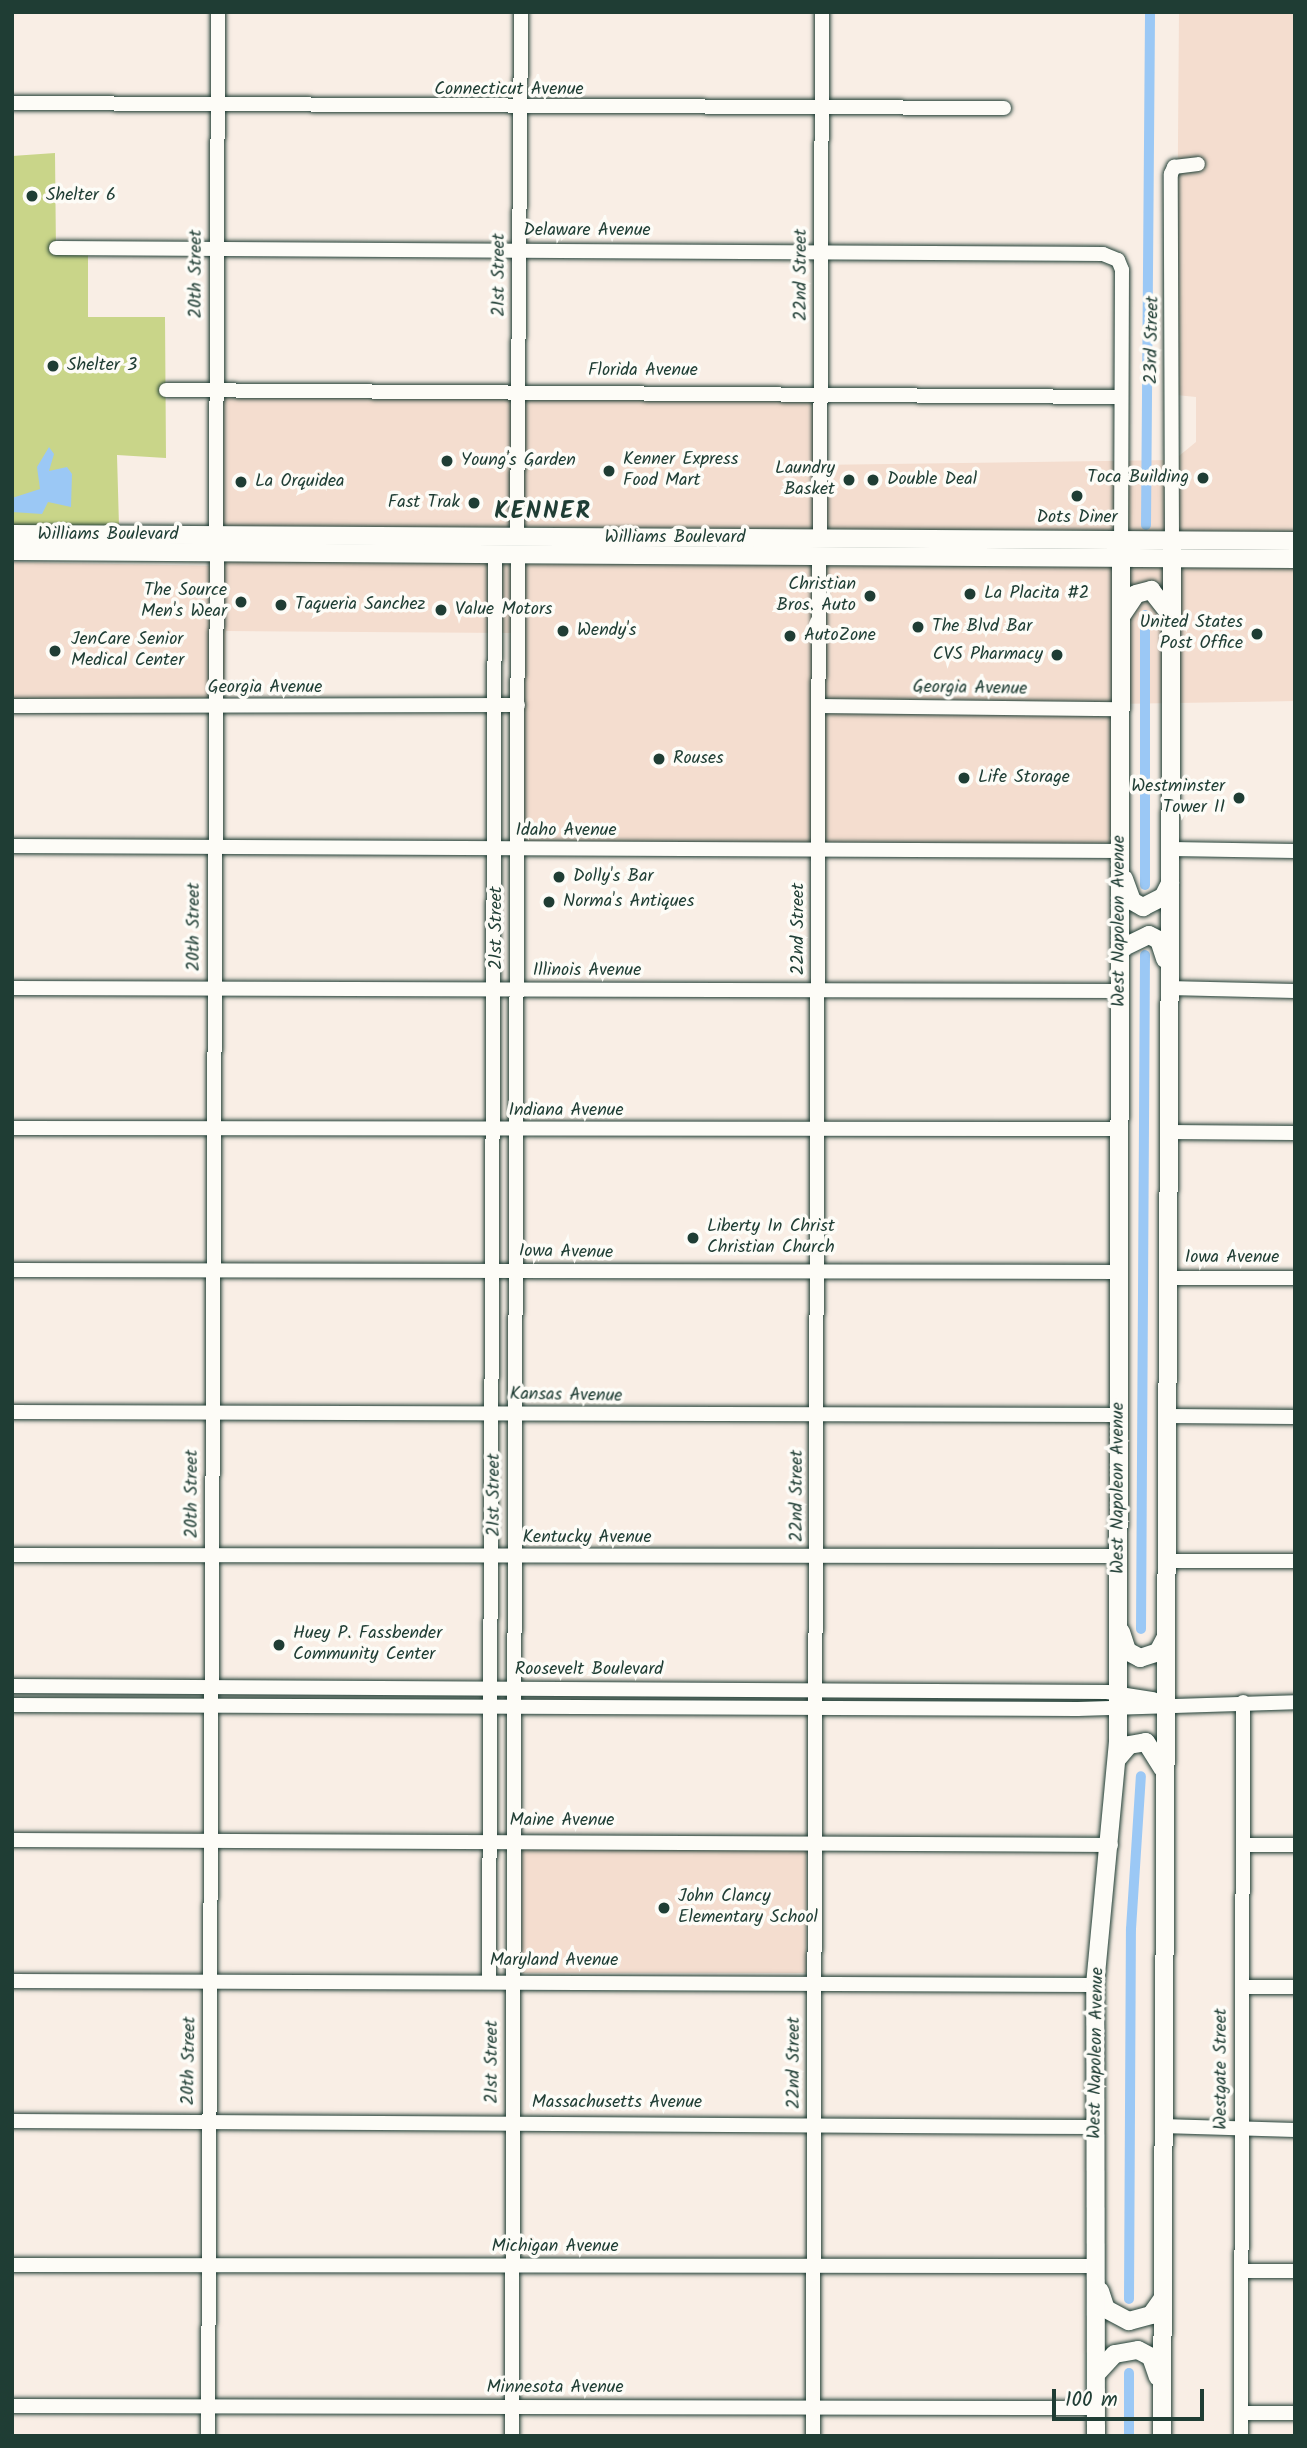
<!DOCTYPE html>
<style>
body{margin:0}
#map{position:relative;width:1307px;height:2448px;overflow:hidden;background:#f9eee5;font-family:Kalam,sans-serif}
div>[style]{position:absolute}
.built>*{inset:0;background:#f4ddcf;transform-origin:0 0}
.green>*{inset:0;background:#c9d589}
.water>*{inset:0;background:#9bc8f5}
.canal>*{height:10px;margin:-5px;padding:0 5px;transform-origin:5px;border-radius:5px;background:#9bc8f5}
.roads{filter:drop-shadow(0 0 2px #1f3d34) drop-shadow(0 0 2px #1f3d34)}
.minor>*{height:14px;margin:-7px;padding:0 7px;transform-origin:7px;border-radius:7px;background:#fdfcf7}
.major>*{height:18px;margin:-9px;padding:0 9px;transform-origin:9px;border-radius:9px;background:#fdfcf7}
.dots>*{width:19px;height:19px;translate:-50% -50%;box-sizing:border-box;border:4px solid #fdfcf7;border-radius:50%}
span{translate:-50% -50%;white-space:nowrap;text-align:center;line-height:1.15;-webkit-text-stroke:7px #fdfcf7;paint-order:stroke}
.street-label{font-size:18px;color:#1f3d34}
.poi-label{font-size:18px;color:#1f3d34}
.left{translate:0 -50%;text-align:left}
.right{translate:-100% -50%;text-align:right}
.district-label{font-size:24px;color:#1f3d34;font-weight:700;letter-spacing:2px}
.frame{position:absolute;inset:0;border:14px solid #1f3d34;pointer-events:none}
.scale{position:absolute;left:1052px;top:2389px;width:152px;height:32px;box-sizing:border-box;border:4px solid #1f3d34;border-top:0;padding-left:9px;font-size:21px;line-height:24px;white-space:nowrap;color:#1f3d34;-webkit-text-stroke:5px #fdfcf7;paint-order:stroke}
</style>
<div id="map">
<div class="built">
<div style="clip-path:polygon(1179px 12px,1295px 12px,1295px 701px,1113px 704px,1112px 843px,521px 842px,524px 633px,226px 631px,224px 698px,12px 700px,12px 562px,222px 566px,221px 395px,815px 397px,814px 465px,1174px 460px,1196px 442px,1196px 397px,1176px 395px)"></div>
<div style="left:522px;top:1845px;width:284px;height:128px"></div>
</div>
<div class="green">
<div style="clip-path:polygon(55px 153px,56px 254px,88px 254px,88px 317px,165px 317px,166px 458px,117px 455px,119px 526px,12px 525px,12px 156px)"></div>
</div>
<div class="water">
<div style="clip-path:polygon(49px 447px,54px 454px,49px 471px,67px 467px,72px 474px,71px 507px,48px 502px,42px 514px,12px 512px,12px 498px,40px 489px,37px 467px)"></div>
</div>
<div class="canal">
<div style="left:1146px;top:525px;width:513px;rotate:-89.55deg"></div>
<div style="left:1145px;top:885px;width:270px;rotate:-90deg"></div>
<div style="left:1141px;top:1629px;width:674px;rotate:-89.66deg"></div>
<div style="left:1129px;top:2299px;width:370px;rotate:-89.7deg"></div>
<div style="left:1131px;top:1929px;width:153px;rotate:-86.3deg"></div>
<div style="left:1129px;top:2436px;width:63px;rotate:-90deg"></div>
</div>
<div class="roads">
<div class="minor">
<div style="left:13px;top:103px;width:991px;rotate:0.29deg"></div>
<div style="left:56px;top:248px;width:1047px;rotate:0.33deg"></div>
<div style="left:1103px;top:254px;width:16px;rotate:22deg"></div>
<div style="left:1118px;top:260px;width:11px;rotate:68deg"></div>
<div style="left:1122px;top:270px;width:268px;rotate:90.2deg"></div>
<div style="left:166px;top:390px;width:955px;rotate:0.42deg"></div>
<div style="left:216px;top:536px;width:524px;rotate:-89.78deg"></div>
<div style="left:517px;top:537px;width:525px;rotate:-89.56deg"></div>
<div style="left:820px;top:538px;width:526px;rotate:-89.78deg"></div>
<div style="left:1172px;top:539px;width:365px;rotate:-90.2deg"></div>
<div style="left:1171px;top:174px;width:8px;rotate:-67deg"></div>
<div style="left:1174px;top:167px;width:24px;rotate:-7deg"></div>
<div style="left:12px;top:706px;width:506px;rotate:-0.11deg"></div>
<div style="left:819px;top:706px;width:302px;rotate:0.6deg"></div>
<div style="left:12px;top:846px;width:1108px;rotate:0.26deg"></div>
<div style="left:1171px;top:849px;width:124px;rotate:0.9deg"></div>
<div style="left:12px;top:988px;width:1108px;rotate:0.16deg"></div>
<div style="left:1168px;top:988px;width:127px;rotate:1.4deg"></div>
<div style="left:12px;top:1128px;width:1108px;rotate:0.05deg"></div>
<div style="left:1168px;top:1132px;width:127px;rotate:0.5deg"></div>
<div style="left:12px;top:1270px;width:1108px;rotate:0.1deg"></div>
<div style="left:1168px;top:1278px;width:127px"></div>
<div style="left:12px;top:1412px;width:1106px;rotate:0.16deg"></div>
<div style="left:1167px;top:1416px;width:128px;rotate:0.4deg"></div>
<div style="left:12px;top:1555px;width:1107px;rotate:0.05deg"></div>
<div style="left:1166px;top:1561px;width:129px"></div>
<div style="left:12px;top:1686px;width:1095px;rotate:0.31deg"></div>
<div style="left:1107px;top:1692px;width:47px;rotate:8.7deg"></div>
<div style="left:12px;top:1705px;width:1066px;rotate:0.21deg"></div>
<div style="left:1078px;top:1709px;width:217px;rotate:-1.8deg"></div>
<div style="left:12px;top:1840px;width:1099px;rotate:0.26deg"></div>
<div style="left:1243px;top:1845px;width:52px"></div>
<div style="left:489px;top:1980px;width:1425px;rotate:-89.76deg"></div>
<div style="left:12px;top:1981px;width:1083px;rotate:0.21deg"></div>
<div style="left:1242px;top:1987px;width:53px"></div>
<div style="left:12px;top:2121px;width:1083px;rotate:0.32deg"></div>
<div style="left:1162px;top:2126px;width:133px;rotate:1.7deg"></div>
<div style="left:12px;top:2265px;width:1085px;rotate:0.05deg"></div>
<div style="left:1241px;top:2271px;width:54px"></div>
<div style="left:12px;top:2406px;width:1085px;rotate:0.11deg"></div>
<div style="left:1241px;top:2413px;width:54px"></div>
<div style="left:208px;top:2436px;width:1883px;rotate:-89.73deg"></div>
<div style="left:512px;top:2436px;width:1881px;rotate:-89.82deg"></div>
<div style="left:813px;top:2436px;width:1880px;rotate:-89.82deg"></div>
<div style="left:1241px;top:2436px;width:734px;rotate:-89.84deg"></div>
</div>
<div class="major">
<div style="left:12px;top:534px;width:1283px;rotate:0.31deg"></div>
<div style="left:12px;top:551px;width:1283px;rotate:0.36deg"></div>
<div style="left:1122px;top:615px;width:25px;rotate:-56deg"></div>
<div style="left:1136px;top:594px;width:16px;rotate:-15deg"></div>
<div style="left:1151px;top:590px;width:34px;rotate:52deg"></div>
<div style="left:1124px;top:879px;width:23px;rotate:70deg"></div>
<div style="left:1132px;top:901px;width:13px;rotate:29deg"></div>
<div style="left:1143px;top:907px;width:22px;rotate:-27deg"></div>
<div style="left:1163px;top:897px;width:16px;rotate:-63deg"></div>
<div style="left:1120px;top:949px;width:32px;rotate:-26deg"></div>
<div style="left:1149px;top:935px;width:11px;rotate:27deg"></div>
<div style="left:1159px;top:940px;width:20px;rotate:72deg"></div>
<div style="left:1121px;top:1632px;width:20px;rotate:72deg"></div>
<div style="left:1127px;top:1651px;width:15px;rotate:28deg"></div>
<div style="left:1140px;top:1658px;width:19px;rotate:-18deg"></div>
<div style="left:1158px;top:1652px;width:15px;rotate:-62deg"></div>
<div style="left:1117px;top:1759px;width:18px;rotate:-49deg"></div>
<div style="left:1129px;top:1745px;width:17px;rotate:-10deg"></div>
<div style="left:1146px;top:1742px;width:31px;rotate:58deg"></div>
<div style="left:1100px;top:2291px;width:19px;rotate:72deg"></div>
<div style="left:1106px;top:2309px;width:26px;rotate:28deg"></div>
<div style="left:1129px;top:2321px;width:23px;rotate:-15deg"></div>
<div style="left:1151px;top:2315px;width:21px;rotate:-55deg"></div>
<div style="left:1097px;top:2373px;width:26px;rotate:-47deg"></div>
<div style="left:1115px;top:2354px;width:23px;rotate:-10deg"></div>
<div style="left:1138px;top:2350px;width:15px;rotate:28deg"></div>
<div style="left:1151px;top:2357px;width:21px;rotate:71deg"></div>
<div style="left:1096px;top:2436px;width:451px;rotate:-90.1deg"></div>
<div style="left:1095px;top:1985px;width:245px;rotate:-84.6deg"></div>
<div style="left:1118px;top:1741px;width:1203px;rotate:-89.86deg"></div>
<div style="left:1162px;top:2436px;width:1897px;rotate:-89.7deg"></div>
</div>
</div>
<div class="dots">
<div style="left:32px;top:196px;background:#1f3d34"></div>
<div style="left:53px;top:366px;background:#1f3d34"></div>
<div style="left:447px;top:461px;background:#1f3d34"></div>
<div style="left:609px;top:471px;background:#1f3d34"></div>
<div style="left:1203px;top:478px;background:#1f3d34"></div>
<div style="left:849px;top:480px;background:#1f3d34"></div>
<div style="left:873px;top:480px;background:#1f3d34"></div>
<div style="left:241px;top:482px;background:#1f3d34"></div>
<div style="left:1077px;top:496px;background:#1f3d34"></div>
<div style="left:474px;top:503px;background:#1f3d34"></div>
<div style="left:970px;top:594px;background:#1f3d34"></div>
<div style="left:870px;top:596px;background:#1f3d34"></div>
<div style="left:241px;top:602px;background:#1f3d34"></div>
<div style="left:281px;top:605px;background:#1f3d34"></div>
<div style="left:441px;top:610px;background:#1f3d34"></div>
<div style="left:918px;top:627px;background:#1f3d34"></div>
<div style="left:563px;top:631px;background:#1f3d34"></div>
<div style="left:1257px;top:634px;background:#1f3d34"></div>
<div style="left:790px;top:636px;background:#1f3d34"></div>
<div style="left:55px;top:651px;background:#1f3d34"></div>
<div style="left:1057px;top:655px;background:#1f3d34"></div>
<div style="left:659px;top:759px;background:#1f3d34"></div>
<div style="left:964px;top:778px;background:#1f3d34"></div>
<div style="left:1239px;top:798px;background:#1f3d34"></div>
<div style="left:559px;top:877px;background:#1f3d34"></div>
<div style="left:549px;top:902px;background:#1f3d34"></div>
<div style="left:693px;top:1238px;background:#1f3d34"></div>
<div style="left:279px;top:1645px;background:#1f3d34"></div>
<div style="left:664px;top:1908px;background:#1f3d34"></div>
</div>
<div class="street-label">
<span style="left:509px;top:90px">Connecticut Avenue</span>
<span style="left:587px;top:231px">Delaware Avenue</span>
<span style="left:197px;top:274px;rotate:-90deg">20th Street</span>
<span style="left:500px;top:275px;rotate:-90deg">21st Street</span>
<span style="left:802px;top:275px;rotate:-90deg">22nd Street</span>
<span style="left:1153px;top:340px;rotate:-89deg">23rd Street</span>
<span style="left:643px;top:371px">Florida Avenue</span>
<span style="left:108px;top:535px">Williams Boulevard</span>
<span style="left:675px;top:538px">Williams Boulevard</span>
<span style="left:265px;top:688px">Georgia Avenue</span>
<span style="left:970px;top:689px;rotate:1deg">Georgia Avenue</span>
<span style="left:566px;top:831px">Idaho Avenue</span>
<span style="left:1120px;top:921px;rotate:-90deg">West Napoleon Avenue</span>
<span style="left:195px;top:927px;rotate:-90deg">20th Street</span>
<span style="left:497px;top:928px;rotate:-90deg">21st Street</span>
<span style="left:799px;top:929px;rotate:-90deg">22nd Street</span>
<span style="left:587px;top:971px">Illinois Avenue</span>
<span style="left:566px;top:1111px">Indiana Avenue</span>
<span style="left:566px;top:1253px;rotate:1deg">Iowa Avenue</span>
<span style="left:1232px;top:1258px">Iowa Avenue</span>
<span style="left:566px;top:1396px;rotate:1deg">Kansas Avenue</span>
<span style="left:1119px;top:1488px;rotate:-90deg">West Napoleon Avenue</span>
<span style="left:193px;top:1494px;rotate:-90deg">20th Street</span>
<span style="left:495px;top:1495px;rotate:-90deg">21st Street</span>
<span style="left:798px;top:1496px;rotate:-90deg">22nd Street</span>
<span style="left:587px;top:1538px">Kentucky Avenue</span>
<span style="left:589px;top:1670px">Roosevelt Boulevard</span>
<span style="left:562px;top:1821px">Maine Avenue</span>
<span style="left:554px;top:1961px">Maryland Avenue</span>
<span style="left:1097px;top:2053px;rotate:-89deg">West Napoleon Avenue</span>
<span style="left:190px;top:2061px;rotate:-89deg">20th Street</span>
<span style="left:493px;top:2062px;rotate:-90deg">21st Street</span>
<span style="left:795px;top:2063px;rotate:-90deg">22nd Street</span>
<span style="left:1222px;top:2069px;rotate:-90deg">Westgate Street</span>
<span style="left:617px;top:2103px">Massachusetts Avenue</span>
<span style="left:555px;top:2247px">Michigan Avenue</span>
<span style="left:555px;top:2388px">Minnesota Avenue</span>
</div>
<div class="poi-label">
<span class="left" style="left:46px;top:196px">Shelter 6</span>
<span class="left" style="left:67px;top:366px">Shelter 3</span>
<span class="left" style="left:461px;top:461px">Young's Garden</span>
<span class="left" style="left:623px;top:471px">Kenner Express<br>Food Mart</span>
<span class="right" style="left:835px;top:480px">Laundry<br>Basket</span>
<span class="right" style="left:1189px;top:478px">Toca Building</span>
<span class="left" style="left:887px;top:480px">Double Deal</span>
<span class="left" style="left:255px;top:482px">La Orquidea</span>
<span class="right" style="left:460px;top:503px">Fast Trak</span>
<span style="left:1077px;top:518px">Dots Diner</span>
<span class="right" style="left:856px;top:596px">Christian<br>Bros. Auto</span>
<span class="right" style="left:227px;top:602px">The Source<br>Men's Wear</span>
<span class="left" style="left:984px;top:594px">La Placita #2</span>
<span class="left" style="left:295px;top:605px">Taqueria Sanchez</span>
<span class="left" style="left:455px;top:610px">Value Motors</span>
<span class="right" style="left:1243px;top:634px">United States<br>Post Office</span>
<span class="left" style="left:932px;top:627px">The Blvd Bar</span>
<span class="left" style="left:577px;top:631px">Wendy's</span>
<span class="left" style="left:804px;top:636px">AutoZone</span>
<span class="left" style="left:71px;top:651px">JenCare Senior<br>Medical Center</span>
<span class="right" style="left:1043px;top:655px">CVS Pharmacy</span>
<span class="left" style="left:673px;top:759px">Rouses</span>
<span class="left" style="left:978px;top:778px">Life Storage</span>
<span class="right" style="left:1225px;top:798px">Westminster<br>Tower II</span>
<span class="left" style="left:573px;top:877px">Dolly's Bar</span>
<span class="left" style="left:563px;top:902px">Norma's Antiques</span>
<span class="left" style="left:707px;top:1238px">Liberty In Christ<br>Christian Church</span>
<span class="left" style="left:293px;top:1645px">Huey P. Fassbender<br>Community Center</span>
<span class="left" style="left:678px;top:1908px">John Clancy<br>Elementary School</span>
</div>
<div class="district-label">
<span style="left:543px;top:512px">KENNER</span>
</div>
<div class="frame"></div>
<div class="scale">100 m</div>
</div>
